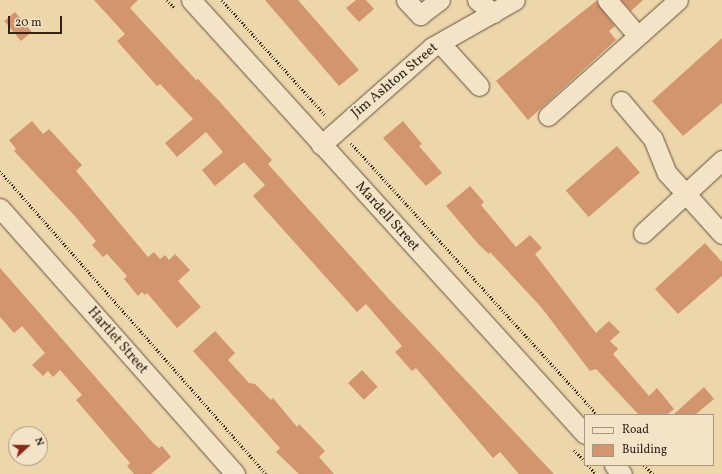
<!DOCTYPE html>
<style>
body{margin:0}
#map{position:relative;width:722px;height:474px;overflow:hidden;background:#edd6aa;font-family:Vollkorn,serif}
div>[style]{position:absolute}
.building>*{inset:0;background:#d3956e;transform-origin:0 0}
.path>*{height:2.5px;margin-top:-1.25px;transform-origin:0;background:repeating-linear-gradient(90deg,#332419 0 1px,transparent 0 3px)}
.roads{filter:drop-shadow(0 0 1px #62503d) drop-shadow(0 0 1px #62503d)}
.minor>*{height:19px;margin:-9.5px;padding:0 9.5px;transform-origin:9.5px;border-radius:9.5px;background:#f3e4c8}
span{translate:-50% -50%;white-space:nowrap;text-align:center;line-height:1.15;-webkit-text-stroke:4px #f3e4c8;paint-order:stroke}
.street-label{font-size:14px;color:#332419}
.legend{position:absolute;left:584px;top:414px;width:130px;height:52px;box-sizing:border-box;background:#f3e4c8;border:1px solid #a69782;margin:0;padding:5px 7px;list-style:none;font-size:12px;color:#332419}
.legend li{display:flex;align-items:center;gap:8px;height:20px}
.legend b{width:20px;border:1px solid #a69782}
.north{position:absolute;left:8px;top:426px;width:40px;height:40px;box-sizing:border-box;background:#f3e4c8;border:1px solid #a69782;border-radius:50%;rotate:69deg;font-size:11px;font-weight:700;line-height:16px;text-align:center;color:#332419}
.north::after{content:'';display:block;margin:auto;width:14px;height:18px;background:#8f2418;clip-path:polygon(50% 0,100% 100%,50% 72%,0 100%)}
.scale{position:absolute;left:8px;top:16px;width:54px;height:18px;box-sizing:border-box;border:2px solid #332419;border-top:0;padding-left:5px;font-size:12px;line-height:14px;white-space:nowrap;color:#332419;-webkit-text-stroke:3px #f3e4c8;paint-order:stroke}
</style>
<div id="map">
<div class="building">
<div style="clip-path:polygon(94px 0,138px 0,130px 8px,196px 80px,198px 79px,220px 102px,272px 160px,268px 164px,388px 298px,554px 474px,519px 474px,500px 452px,493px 458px,416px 368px,412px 371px,395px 352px,402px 346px,366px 304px,357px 312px,253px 196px,265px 185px,244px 162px,215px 186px,202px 170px,223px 152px,206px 132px,177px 157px,165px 143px,193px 119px,160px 84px,157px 86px,117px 41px,125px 34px)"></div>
<div style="clip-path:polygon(265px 0,298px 0,359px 70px,339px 86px)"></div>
<div style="clip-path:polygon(356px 0,366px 0,374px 9px,359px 22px,346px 8px)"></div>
<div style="clip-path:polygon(621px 0,643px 0,631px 11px)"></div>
<div style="clip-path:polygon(596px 1px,615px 26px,609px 31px,616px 40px,528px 120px,496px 81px)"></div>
<div style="left:15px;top:12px;width:26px;height:14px;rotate:50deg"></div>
<div style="clip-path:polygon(722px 38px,722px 103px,683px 136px,652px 101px)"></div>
<div style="clip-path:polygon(32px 121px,43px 134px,49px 129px,82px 165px,76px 171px,148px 257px,154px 252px,160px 259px,165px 255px,169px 260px,175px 254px,190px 270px,178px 281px,201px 307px,177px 328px,147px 293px,145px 295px,142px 292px,138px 296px,124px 279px,127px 276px,107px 254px,103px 257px,92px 245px,96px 241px,73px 214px,14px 151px,16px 149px,9px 140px)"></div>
<div style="clip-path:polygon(403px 121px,422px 144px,419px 146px,442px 173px,426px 186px,383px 138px)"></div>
<div style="left:617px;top:146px;width:35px;height:68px;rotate:49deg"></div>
<div style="clip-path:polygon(470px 186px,484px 202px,481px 205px,516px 247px,530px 235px,542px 248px,535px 254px,596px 333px,609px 321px,620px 332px,610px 341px,618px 349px,613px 354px,649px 396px,657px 388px,674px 409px,667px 415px,639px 415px,596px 369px,590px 371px,541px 307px,490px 252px,489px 254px,479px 245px,446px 206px)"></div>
<div style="clip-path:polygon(705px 243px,722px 262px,722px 276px,678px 314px,655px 289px)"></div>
<div style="clip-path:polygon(0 268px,153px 443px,159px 448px,162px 446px,171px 457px,151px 474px,134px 474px,127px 466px,130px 463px,76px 400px,82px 395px,60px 370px,53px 377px,48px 371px,43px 376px,32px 365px,45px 353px,22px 326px,14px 333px,0 317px)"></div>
<div style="clip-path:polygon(215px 331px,235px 353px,228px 360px,249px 383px,255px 384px,271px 400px,273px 398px,297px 427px,299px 424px,325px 451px,319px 457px,334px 474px,299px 474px,276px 452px,280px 448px,193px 351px)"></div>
<div style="left:362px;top:370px;width:23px;height:19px;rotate:47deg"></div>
<div style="clip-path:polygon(704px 387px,714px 399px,695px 415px,673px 415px)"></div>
</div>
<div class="path">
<div style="left:167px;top:0;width:10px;rotate:45deg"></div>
<div style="left:222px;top:0;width:156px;rotate:48.1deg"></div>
<div style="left:351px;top:143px;width:367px;rotate:47.8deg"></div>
<div style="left:0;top:171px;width:403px;rotate:48.7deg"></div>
<div style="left:574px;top:450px;width:16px;rotate:45deg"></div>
<div style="left:588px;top:465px;width:12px;rotate:48deg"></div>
<div style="left:644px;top:465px;width:13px;rotate:45deg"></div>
</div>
<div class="roads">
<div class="minor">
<div style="left:191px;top:0;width:586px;rotate:47.77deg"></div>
<div style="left:406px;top:0;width:21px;rotate:47deg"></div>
<div style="left:420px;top:15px;width:25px;rotate:-37deg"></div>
<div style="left:477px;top:0;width:21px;rotate:39deg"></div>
<div style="left:607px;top:0;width:46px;rotate:49.4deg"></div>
<div style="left:440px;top:43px;width:58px;rotate:47.8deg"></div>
<div style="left:621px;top:101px;width:50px;rotate:49.9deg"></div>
<div style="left:653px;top:139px;width:37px;rotate:68deg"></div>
<div style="left:667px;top:173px;width:82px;rotate:48deg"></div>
<div style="left:548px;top:116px;width:174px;rotate:-41.7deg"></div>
<div style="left:321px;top:145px;width:148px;rotate:-41.4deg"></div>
<div style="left:432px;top:47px;width:95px;rotate:-29.5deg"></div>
<div style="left:0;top:208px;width:355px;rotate:48.5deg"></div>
<div style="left:643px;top:233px;width:108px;rotate:-42.7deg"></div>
<div style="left:614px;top:465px;width:12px;rotate:48deg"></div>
</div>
</div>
<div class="street-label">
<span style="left:395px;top:81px;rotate:-40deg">Jim Ashton Street</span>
<span style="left:387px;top:217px;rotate:48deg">Mardell Street</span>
<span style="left:117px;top:341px;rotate:49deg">Hartlet Street</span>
</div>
<ul class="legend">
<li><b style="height:5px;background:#f3e4c8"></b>Road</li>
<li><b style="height:11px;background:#d3956e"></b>Building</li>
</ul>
<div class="north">N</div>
<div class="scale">20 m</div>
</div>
